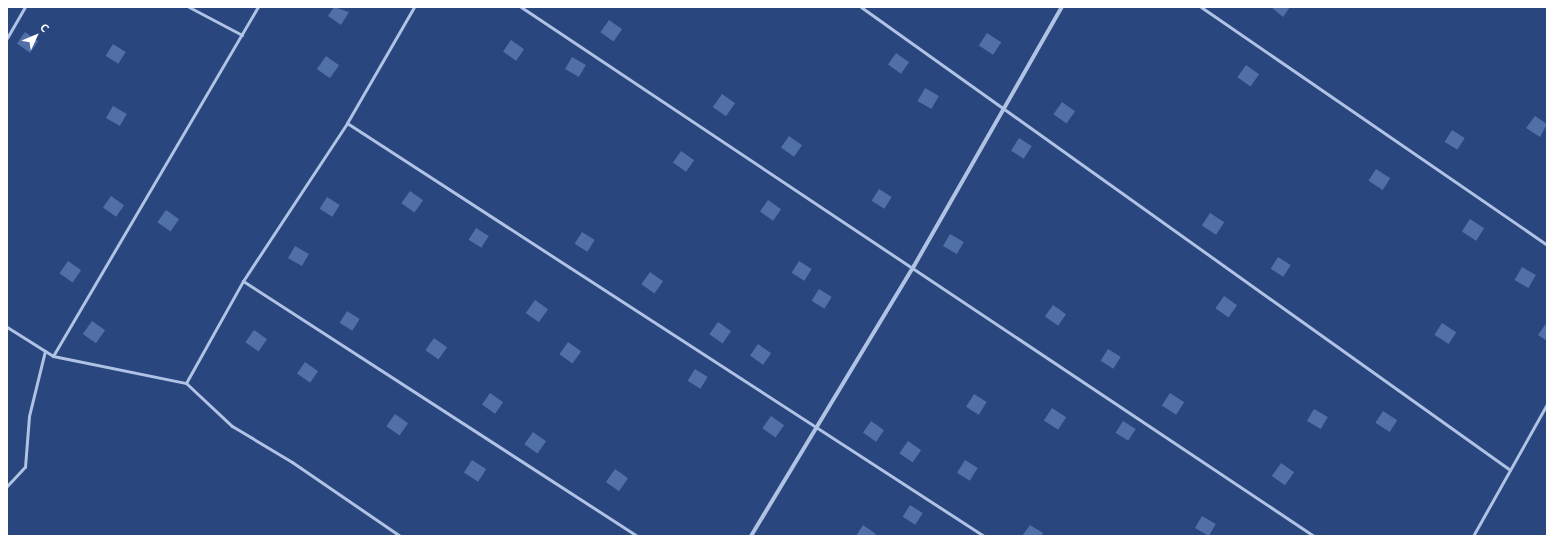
<!DOCTYPE html>
<meta charset="utf-8">
<style>
body{margin:0}
#map{position:relative;width:1554px;height:543px;overflow:hidden;background:#29467f;font-family:"Open Sans",sans-serif}
div>[style]{position:absolute}
.building>*{inset:0;background:#5170a7;transform-origin:0 0}
.lane>*{height:3px;margin:-1.5px;padding:0 1.5px;transform-origin:1.5px;border-radius:1.5px;background:#b0c3e5}
.street>*{height:4px;margin:-2px;padding:0 2px;transform-origin:2px;border-radius:2px;background:#b0c3e5}
span{translate:-50% -50%;white-space:nowrap;text-align:center;line-height:1.15;-webkit-text-stroke:3px #29467f;paint-order:stroke}
.frame{position:absolute;inset:0;border:8px solid #fff;pointer-events:none}
.north{position:absolute;left:16px;top:16px;width:40px;height:40px;-webkit-text-stroke:3px #29467f;paint-order:stroke;rotate:46deg;font-size:11px;font-weight:700;line-height:16px;text-align:center;color:#fff}
.north::after{content:'';display:block;margin:auto;width:14px;height:18px;background:#fff;clip-path:polygon(50% 0,100% 100%,50% 72%,0 100%)}
</style>
<div id="map">
<div class="building">
<div style="clip-path:polygon(334px 7px,349px 12px,341px 25px,328px 16px)"></div>
<div style="clip-path:polygon(1271px 7px,1290px 7px,1283px 17px)"></div>
<div style="left:609px;top:20px;width:16px;height:15px;rotate:35deg"></div>
<div style="left:25px;top:32px;width:16px;height:14px;rotate:35deg"></div>
<div style="left:987px;top:33px;width:17px;height:15px;rotate:33deg"></div>
<div style="left:511px;top:40px;width:16px;height:14px;rotate:35deg"></div>
<div style="left:113px;top:44px;width:15px;height:14px;rotate:32deg"></div>
<div style="left:896px;top:53px;width:16px;height:14px;rotate:35deg"></div>
<div style="left:326px;top:56px;width:16px;height:16px;rotate:35deg"></div>
<div style="left:572px;top:57px;width:16px;height:14px;rotate:30deg"></div>
<div style="left:1246px;top:65px;width:16px;height:15px;rotate:35deg"></div>
<div style="left:925px;top:88px;width:16px;height:15px;rotate:30deg"></div>
<div style="left:722px;top:94px;width:16px;height:16px;rotate:35deg"></div>
<div style="left:1062px;top:102px;width:16px;height:15px;rotate:35deg"></div>
<div style="left:113px;top:106px;width:16px;height:14px;rotate:30deg"></div>
<div style="clip-path:polygon(1535px 116px,1547px 124px,1540px 137px,1526px 128px)"></div>
<div style="left:1452px;top:130px;width:15px;height:14px;rotate:32deg"></div>
<div style="left:789px;top:136px;width:16px;height:14px;rotate:35deg"></div>
<div style="left:1019px;top:138px;width:15px;height:15px;rotate:32deg"></div>
<div style="left:681px;top:151px;width:16px;height:14px;rotate:35deg"></div>
<div style="left:1376px;top:169px;width:17px;height:14px;rotate:33deg"></div>
<div style="left:879px;top:189px;width:15px;height:14px;rotate:32deg"></div>
<div style="left:410px;top:191px;width:16px;height:15px;rotate:35deg"></div>
<div style="left:111px;top:196px;width:16px;height:14px;rotate:35deg"></div>
<div style="left:327px;top:197px;width:15px;height:14px;rotate:32deg"></div>
<div style="left:768px;top:200px;width:16px;height:14px;rotate:35deg"></div>
<div style="left:166px;top:210px;width:16px;height:15px;rotate:35deg"></div>
<div style="left:1210px;top:213px;width:17px;height:15px;rotate:33deg"></div>
<div style="left:1470px;top:219px;width:17px;height:15px;rotate:33deg"></div>
<div style="left:476px;top:228px;width:15px;height:14px;rotate:32deg"></div>
<div style="left:582px;top:232px;width:15px;height:14px;rotate:32deg"></div>
<div style="left:950px;top:234px;width:16px;height:14px;rotate:30deg"></div>
<div style="left:295px;top:246px;width:16px;height:14px;rotate:30deg"></div>
<div style="left:1278px;top:257px;width:15px;height:14px;rotate:32deg"></div>
<div style="left:68px;top:261px;width:16px;height:15px;rotate:35deg"></div>
<div style="left:799px;top:261px;width:15px;height:14px;rotate:32deg"></div>
<div style="left:1522px;top:267px;width:16px;height:15px;rotate:30deg"></div>
<div style="left:650px;top:272px;width:16px;height:15px;rotate:35deg"></div>
<div style="left:819px;top:289px;width:15px;height:14px;rotate:32deg"></div>
<div style="left:1224px;top:296px;width:16px;height:15px;rotate:35deg"></div>
<div style="left:535px;top:300px;width:16px;height:16px;rotate:35deg"></div>
<div style="left:1053px;top:305px;width:16px;height:14px;rotate:35deg"></div>
<div style="left:347px;top:311px;width:15px;height:14px;rotate:32deg"></div>
<div style="left:92px;top:321px;width:16px;height:16px;rotate:35deg"></div>
<div style="left:718px;top:322px;width:16px;height:15px;rotate:35deg"></div>
<div style="clip-path:polygon(1547px 322px,1547px 341px,1538px 335px)"></div>
<div style="left:1442px;top:323px;width:17px;height:14px;rotate:33deg"></div>
<div style="left:254px;top:330px;width:16px;height:15px;rotate:35deg"></div>
<div style="left:434px;top:338px;width:16px;height:15px;rotate:35deg"></div>
<div style="left:568px;top:342px;width:16px;height:15px;rotate:35deg"></div>
<div style="left:758px;top:344px;width:16px;height:14px;rotate:35deg"></div>
<div style="left:1108px;top:349px;width:15px;height:14px;rotate:32deg"></div>
<div style="left:305px;top:362px;width:16px;height:14px;rotate:35deg"></div>
<div style="left:695px;top:369px;width:15px;height:14px;rotate:32deg"></div>
<div style="left:490px;top:393px;width:16px;height:14px;rotate:35deg"></div>
<div style="left:1170px;top:393px;width:17px;height:15px;rotate:33deg"></div>
<div style="left:974px;top:394px;width:15px;height:15px;rotate:32deg"></div>
<div style="left:1052px;top:408px;width:17px;height:15px;rotate:33deg"></div>
<div style="left:1314px;top:409px;width:16px;height:14px;rotate:30deg"></div>
<div style="left:1383px;top:411px;width:17px;height:14px;rotate:33deg"></div>
<div style="left:395px;top:414px;width:16px;height:15px;rotate:35deg"></div>
<div style="left:771px;top:416px;width:16px;height:15px;rotate:35deg"></div>
<div style="left:871px;top:421px;width:16px;height:14px;rotate:35deg"></div>
<div style="left:1123px;top:421px;width:15px;height:14px;rotate:32deg"></div>
<div style="left:533px;top:432px;width:16px;height:15px;rotate:35deg"></div>
<div style="left:908px;top:441px;width:16px;height:15px;rotate:35deg"></div>
<div style="left:472px;top:460px;width:17px;height:15px;rotate:33deg"></div>
<div style="left:965px;top:460px;width:15px;height:15px;rotate:32deg"></div>
<div style="left:1281px;top:463px;width:16px;height:16px;rotate:35deg"></div>
<div style="left:615px;top:469px;width:16px;height:16px;rotate:35deg"></div>
<div style="left:910px;top:505px;width:15px;height:14px;rotate:32deg"></div>
<div style="left:1202px;top:516px;width:16px;height:14px;rotate:30deg"></div>
<div style="clip-path:polygon(863px 525px,876px 534px,874px 536px,856px 536px)"></div>
<div style="clip-path:polygon(1030px 525px,1043px 533px,1041px 536px,1022px 536px)"></div>
</div>
<div class="lane">
<div style="left:189px;top:7px;width:60px;rotate:27.8deg"></div>
<div style="left:521px;top:7px;width:953px;rotate:33.71deg"></div>
<div style="left:861px;top:7px;width:797px;rotate:35.5deg"></div>
<div style="left:1201px;top:7px;width:420px;rotate:34.5deg"></div>
<div style="left:7px;top:38px;width:36px;rotate:-60deg"></div>
<div style="left:347px;top:123px;width:759px;rotate:32.96deg"></div>
<div style="left:243px;top:281px;width:469px;rotate:32.9deg"></div>
<div style="left:7px;top:327px;width:54px;rotate:32.2deg"></div>
<div style="left:53px;top:356px;width:136px;rotate:11.5deg"></div>
<div style="left:186px;top:383px;width:63px;rotate:43.1deg"></div>
<div style="left:232px;top:426px;width:70px;rotate:31deg"></div>
<div style="left:292px;top:462px;width:131px;rotate:34.4deg"></div>
<div style="left:53px;top:356px;width:405px;rotate:-59.6deg"></div>
<div style="left:186px;top:383px;width:117px;rotate:-60.8deg"></div>
<div style="left:243px;top:281px;width:189px;rotate:-56.6deg"></div>
<div style="left:347px;top:123px;width:134px;rotate:-60deg"></div>
<div style="left:7px;top:486px;width:26px;rotate:-47deg"></div>
<div style="left:25px;top:467px;width:51px;rotate:-85.5deg"></div>
<div style="left:29px;top:416px;width:67px;rotate:-76.2deg"></div>
<div style="left:1473px;top:536px;width:151px;rotate:-60.7deg"></div>
</div>
<div class="street">
<div style="left:751px;top:536px;width:315px;rotate:-58.9deg"></div>
<div style="left:914px;top:266px;width:298px;rotate:-60.3deg"></div>
</div>
<div class="frame"></div>
<div class="north">С</div>
</div>
